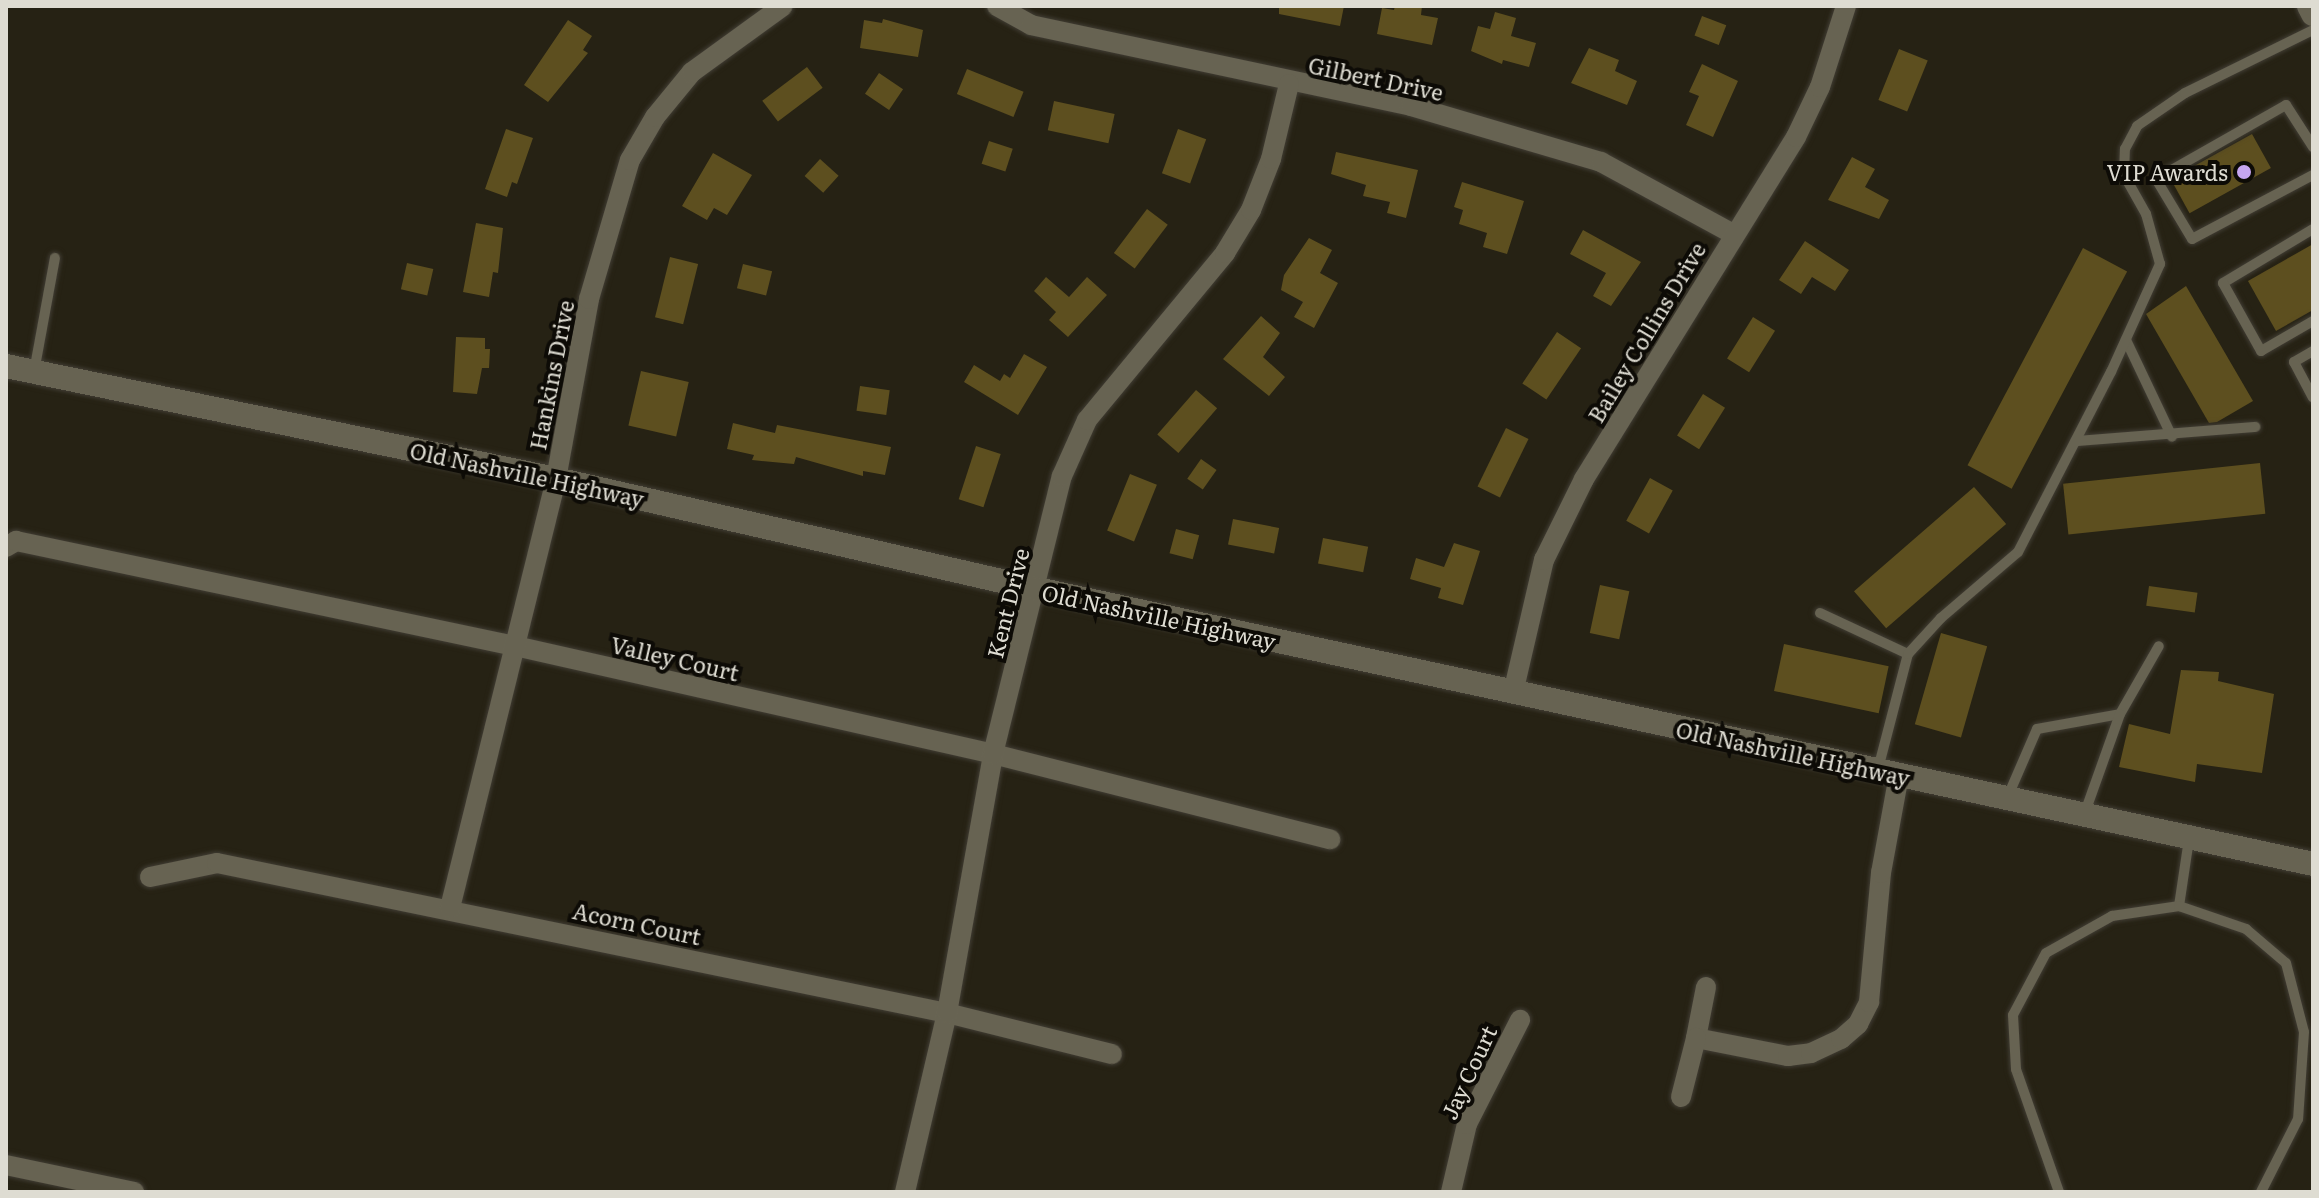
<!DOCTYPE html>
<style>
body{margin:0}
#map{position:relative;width:2319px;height:1198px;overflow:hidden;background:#262214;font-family:Literata,serif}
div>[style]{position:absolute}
.building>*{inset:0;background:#5d4f1f;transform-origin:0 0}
.roads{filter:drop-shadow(0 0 2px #413d34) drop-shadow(0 0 2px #413d34)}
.service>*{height:10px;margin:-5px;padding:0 5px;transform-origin:5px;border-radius:5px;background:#676352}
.minor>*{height:20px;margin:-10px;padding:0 10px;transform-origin:10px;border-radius:10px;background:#676352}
.tertiary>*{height:24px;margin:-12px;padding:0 12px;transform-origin:12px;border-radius:12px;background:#676352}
.secondary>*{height:24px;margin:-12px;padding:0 12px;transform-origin:12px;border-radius:12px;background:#676352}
.dots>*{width:22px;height:22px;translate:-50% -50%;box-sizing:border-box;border:4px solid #0d0b06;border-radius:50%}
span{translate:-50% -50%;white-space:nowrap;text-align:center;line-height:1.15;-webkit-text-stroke:8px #0d0b06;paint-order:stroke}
.street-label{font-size:22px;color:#dedcd2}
.poi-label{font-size:22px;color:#dedcd2}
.right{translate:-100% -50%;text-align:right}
.frame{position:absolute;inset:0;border:8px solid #dedcd2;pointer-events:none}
</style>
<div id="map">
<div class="building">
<div style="clip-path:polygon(1279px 6px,1344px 6px,1340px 26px,1279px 14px)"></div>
<div style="clip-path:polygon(1395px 6px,1422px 6px,1421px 15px,1438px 18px,1432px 45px,1377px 34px,1382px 8px,1394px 10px)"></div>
<div style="clip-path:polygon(1495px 12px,1516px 18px,1511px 36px,1536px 43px,1529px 67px,1503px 60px,1502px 64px,1471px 51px,1478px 26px,1490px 29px)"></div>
<div style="left:1702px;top:16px;width:26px;height:21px;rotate:21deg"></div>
<div style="clip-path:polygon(883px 19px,923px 30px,918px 57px,860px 48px,864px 20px,882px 23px)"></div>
<div style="clip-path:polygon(568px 20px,592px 36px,583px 50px,588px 53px,548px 102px,524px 85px)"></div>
<div style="clip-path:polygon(1589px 48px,1619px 60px,1615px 71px,1637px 81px,1627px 105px,1571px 83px)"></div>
<div style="left:1899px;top:49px;width:31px;height:55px;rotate:22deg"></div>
<div style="clip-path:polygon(1702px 64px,1738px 81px,1713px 137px,1686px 125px,1699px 96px,1689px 92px)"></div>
<div style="left:807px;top:67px;width:26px;height:56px;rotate:53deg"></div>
<div style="left:967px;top:69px;width:61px;height:27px;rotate:22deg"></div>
<div style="left:879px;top:73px;width:29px;height:25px;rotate:34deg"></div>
<div style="left:1054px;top:101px;width:62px;height:30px;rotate:12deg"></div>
<div style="clip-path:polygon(506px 129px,533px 138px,517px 184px,512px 182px,507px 197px,485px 189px)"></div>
<div style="left:1178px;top:129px;width:30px;height:47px;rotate:20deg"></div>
<div style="left:2252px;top:134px;width:39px;height:93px;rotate:61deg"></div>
<div style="left:989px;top:141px;width:25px;height:24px;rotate:18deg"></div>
<div style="clip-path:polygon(1336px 152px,1418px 170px,1406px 218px,1387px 213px,1390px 202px,1363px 196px,1366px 185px,1331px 174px)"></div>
<div style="clip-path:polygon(713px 153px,752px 175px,727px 215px,714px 208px,707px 220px,682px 206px)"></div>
<div style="clip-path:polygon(1852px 157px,1875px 169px,1865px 187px,1889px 200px,1879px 219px,1828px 200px)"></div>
<div style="left:820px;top:159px;width:25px;height:23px;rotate:42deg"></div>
<div style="clip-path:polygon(1462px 182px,1524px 201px,1507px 254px,1483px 247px,1487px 233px,1459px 224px,1463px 210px,1454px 207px)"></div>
<div style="left:1147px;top:209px;width:26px;height:55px;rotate:37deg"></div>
<div style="clip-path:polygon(476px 223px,503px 228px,498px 273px,493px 272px,489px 297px,463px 292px)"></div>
<div style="clip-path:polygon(1583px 230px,1641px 262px,1611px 306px,1593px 296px,1606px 273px,1570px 254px)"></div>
<div style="clip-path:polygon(1309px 238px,1332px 250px,1320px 273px,1338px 283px,1314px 328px,1294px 317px,1303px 302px,1281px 290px,1284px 275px)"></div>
<div style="clip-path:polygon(1805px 241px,1849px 270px,1835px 291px,1812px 277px,1801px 294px,1779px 280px)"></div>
<div style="clip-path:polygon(2313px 244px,2313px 310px,2276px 331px,2248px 281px)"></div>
<div style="left:2083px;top:248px;width:50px;height:246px;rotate:28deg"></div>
<div style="left:670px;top:257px;width:29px;height:62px;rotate:14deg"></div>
<div style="left:407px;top:263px;width:27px;height:27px;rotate:13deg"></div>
<div style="left:743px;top:264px;width:30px;height:25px;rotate:14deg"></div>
<div style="clip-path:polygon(1046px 277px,1069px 297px,1087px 277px,1107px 295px,1068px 337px,1049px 320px,1056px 312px,1034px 291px)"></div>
<div style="clip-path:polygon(2186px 286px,2253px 401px,2217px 422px,2209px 423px,2146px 314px)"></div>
<div style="clip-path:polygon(1261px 316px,1280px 333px,1263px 357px,1285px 377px,1269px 396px,1223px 359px)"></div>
<div style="left:1753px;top:317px;width:26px;height:49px;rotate:32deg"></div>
<div style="left:1557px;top:332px;width:29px;height:62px;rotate:34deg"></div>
<div style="clip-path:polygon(456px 337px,485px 338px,485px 349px,490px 349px,489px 368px,482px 368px,477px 394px,453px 392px)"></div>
<div style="clip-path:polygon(1024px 354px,1047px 367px,1018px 415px,964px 382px,974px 365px,1000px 381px,1004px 374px,1010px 378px)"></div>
<div style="left:641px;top:371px;width:49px;height:56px;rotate:13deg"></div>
<div style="left:860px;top:386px;width:30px;height:25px;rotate:8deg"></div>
<div style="left:1196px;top:390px;width:28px;height:59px;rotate:41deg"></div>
<div style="left:1703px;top:394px;width:26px;height:49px;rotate:32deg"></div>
<div style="clip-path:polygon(733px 423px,775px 433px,777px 425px,891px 447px,885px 475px,863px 471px,863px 476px,796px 457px,794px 464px,752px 460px,754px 455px,727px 449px)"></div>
<div style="left:1506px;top:428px;width:25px;height:65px;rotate:26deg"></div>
<div style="left:976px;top:446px;width:26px;height:56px;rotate:18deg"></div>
<div style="left:1201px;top:459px;width:19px;height:24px;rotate:35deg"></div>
<div style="left:2260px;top:463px;width:51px;height:198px;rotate:84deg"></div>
<div style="left:1130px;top:474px;width:29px;height:61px;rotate:22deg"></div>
<div style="left:1650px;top:478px;width:26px;height:49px;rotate:29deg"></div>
<div style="left:1974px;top:487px;width:49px;height:159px;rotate:49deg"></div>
<div style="left:1233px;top:519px;width:47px;height:26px;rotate:11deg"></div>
<div style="left:1176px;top:529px;width:24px;height:25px;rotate:15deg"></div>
<div style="left:1323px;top:538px;width:46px;height:26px;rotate:11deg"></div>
<div style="clip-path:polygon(1454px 543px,1480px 551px,1463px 605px,1438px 598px,1441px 588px,1410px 579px,1416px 558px,1444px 567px)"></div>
<div style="left:1600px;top:585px;width:30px;height:49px;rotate:12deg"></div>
<div style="left:2149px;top:586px;width:49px;height:20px;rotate:8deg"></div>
<div style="left:1941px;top:633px;width:48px;height:95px;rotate:16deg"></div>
<div style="left:1784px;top:644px;width:107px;height:48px;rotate:12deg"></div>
<div style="clip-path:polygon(2181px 670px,2219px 672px,2218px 681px,2274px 694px,2262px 773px,2197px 764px,2195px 782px,2119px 767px,2129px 724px,2170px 734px)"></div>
</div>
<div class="roads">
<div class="service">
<div style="left:2313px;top:147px;width:50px;rotate:-122.7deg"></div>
<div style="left:2286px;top:105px;width:150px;rotate:150.4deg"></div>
<div style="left:2156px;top:179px;width:70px;rotate:59deg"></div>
<div style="left:2192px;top:239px;width:137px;rotate:-27.9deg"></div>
<div style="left:2313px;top:229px;width:105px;rotate:149deg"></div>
<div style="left:2223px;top:283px;width:78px;rotate:60.8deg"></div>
<div style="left:2261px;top:351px;width:60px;rotate:-30deg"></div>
<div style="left:2126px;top:340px;width:107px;rotate:64.6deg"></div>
<div style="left:2313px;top:351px;width:22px;rotate:150deg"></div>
<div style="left:2294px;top:362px;width:40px;rotate:62deg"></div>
<div style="left:34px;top:372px;width:116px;rotate:-79.6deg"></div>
<div style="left:2076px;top:441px;width:180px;rotate:-4.5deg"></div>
<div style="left:1820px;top:613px;width:97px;rotate:25deg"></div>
<div style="left:1878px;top:769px;width:119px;rotate:-75.4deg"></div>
<div style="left:1908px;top:654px;width:49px;rotate:-47.5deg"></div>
<div style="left:1941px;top:618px;width:101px;rotate:-40.6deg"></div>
<div style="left:2018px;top:552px;width:203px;rotate:-62.7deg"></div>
<div style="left:2111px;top:372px;width:119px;rotate:-65.6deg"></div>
<div style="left:2160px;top:264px;width:52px;rotate:-105.6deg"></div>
<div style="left:2146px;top:214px;width:45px;rotate:-119.4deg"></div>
<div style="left:2124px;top:175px;width:26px;rotate:-88deg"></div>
<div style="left:2125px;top:149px;width:26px;rotate:-62deg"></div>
<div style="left:2137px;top:126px;width:58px;rotate:-34.5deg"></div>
<div style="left:2185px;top:93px;width:143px;rotate:-26.2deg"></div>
<div style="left:2008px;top:796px;width:73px;rotate:-66.6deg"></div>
<div style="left:2037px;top:729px;width:84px;rotate:-10.2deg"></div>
<div style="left:2120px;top:714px;width:78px;rotate:-60.2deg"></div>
<div style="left:2084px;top:815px;width:107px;rotate:-70.4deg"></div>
<div style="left:2179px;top:906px;width:68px;rotate:-81.5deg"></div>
<div style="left:2059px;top:1192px;width:130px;rotate:-109.3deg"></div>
<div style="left:2016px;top:1069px;width:54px;rotate:-93.2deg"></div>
<div style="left:2013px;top:1015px;width:70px;rotate:-62deg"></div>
<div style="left:2046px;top:953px;width:76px;rotate:-29.3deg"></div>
<div style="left:2112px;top:916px;width:68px;rotate:-8.5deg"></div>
<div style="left:2179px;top:906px;width:71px;rotate:18.9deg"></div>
<div style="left:2246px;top:929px;width:52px;rotate:40.4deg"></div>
<div style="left:2286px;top:963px;width:71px;rotate:75.4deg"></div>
<div style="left:2304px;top:1032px;width:87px;rotate:93.9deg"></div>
<div style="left:2298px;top:1119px;width:82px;rotate:116.9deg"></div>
</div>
<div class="minor">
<div style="left:997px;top:6px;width:39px;rotate:29deg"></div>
<div style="left:1031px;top:25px;width:389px;rotate:12deg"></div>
<div style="left:1411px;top:106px;width:198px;rotate:16.4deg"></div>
<div style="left:1601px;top:162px;width:150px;rotate:28.6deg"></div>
<div style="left:6px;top:547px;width:12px;rotate:-31deg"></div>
<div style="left:16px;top:541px;width:510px;rotate:11.88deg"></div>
<div style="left:515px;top:646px;width:490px;rotate:12.7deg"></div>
<div style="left:993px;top:754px;width:348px;rotate:14.2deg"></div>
<div style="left:1513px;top:693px;width:137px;rotate:-76.9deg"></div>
<div style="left:1544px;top:560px;width:90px;rotate:-63.7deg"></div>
<div style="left:1584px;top:479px;width:402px;rotate:-58.2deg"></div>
<div style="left:1796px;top:137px;width:55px;rotate:-64.4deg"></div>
<div style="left:1820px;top:87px;width:85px;rotate:-72.2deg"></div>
<div style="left:150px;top:877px;width:68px;rotate:-11.8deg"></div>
<div style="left:217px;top:863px;width:745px;rotate:11.61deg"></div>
<div style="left:947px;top:1013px;width:170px;rotate:14deg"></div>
<div style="left:450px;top:908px;width:442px;rotate:-76.1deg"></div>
<div style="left:556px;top:479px;width:183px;rotate:-79.6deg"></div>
<div style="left:589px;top:299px;width:145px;rotate:-73.6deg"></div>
<div style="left:630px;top:160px;width:50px;rotate:-59.8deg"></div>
<div style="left:655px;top:117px;width:58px;rotate:-50.6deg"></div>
<div style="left:692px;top:72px;width:112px;rotate:-36deg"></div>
<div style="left:1706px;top:987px;width:52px;rotate:101.1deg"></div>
<div style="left:1696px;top:1038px;width:94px;rotate:11.1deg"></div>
<div style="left:1788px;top:1056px;width:23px;rotate:-7deg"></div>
<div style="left:1811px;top:1053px;width:33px;rotate:-25deg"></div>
<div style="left:1841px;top:1039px;width:23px;rotate:-41deg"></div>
<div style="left:1858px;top:1024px;width:25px;rotate:-63deg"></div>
<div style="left:1869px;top:1002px;width:130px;rotate:-84.7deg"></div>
<div style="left:1881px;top:873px;width:100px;rotate:-79.6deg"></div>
<div style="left:1681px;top:1097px;width:61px;rotate:-75.7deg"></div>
<div style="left:6px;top:1165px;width:131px;rotate:11.9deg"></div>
<div style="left:905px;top:1192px;width:184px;rotate:-76.8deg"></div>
<div style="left:947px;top:1013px;width:263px;rotate:-79.9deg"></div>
<div style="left:993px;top:754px;width:286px;rotate:-76.1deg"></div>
<div style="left:1062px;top:476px;width:61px;rotate:-65.9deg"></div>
<div style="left:1087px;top:420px;width:217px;rotate:-50.4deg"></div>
<div style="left:1225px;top:253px;width:50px;rotate:-58.8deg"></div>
<div style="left:1251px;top:210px;width:55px;rotate:-68.6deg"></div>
<div style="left:1271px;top:159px;width:77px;rotate:-76.5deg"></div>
<div style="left:1451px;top:1192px;width:70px;rotate:-76.8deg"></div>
<div style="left:1467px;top:1124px;width:117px;rotate:-63deg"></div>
</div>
<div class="tertiary">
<div style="left:2309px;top:6px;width:9px;rotate:63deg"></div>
</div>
<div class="secondary">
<div style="left:6px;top:366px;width:561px;rotate:11.61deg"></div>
<div style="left:556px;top:479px;width:493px;rotate:12.9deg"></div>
<div style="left:1037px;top:589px;width:1305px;rotate:12.16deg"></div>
</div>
</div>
<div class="dots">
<div style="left:2244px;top:172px;background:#c6a6f0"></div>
</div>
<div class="street-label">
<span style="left:1376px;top:78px;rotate:12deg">Gilbert Drive</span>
<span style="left:1646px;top:332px;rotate:-59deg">Bailey Collins Drive</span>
<span style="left:551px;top:375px;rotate:-79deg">Hankins Drive</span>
<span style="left:527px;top:474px;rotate:12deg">Old Nashville Highway</span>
<span style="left:1007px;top:603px;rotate:-76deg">Kent Drive</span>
<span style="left:1159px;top:616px;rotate:12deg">Old Nashville Highway</span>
<span style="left:675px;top:658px;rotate:13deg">Valley Court</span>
<span style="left:1793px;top:753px;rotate:12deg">Old Nashville Highway</span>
<span style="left:637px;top:923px;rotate:12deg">Acorn Court</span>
<span style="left:1468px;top:1072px;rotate:-65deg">Jay Court</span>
</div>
<div class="poi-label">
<span class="right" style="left:2228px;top:172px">VIP Awards</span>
</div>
<div class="frame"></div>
</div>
